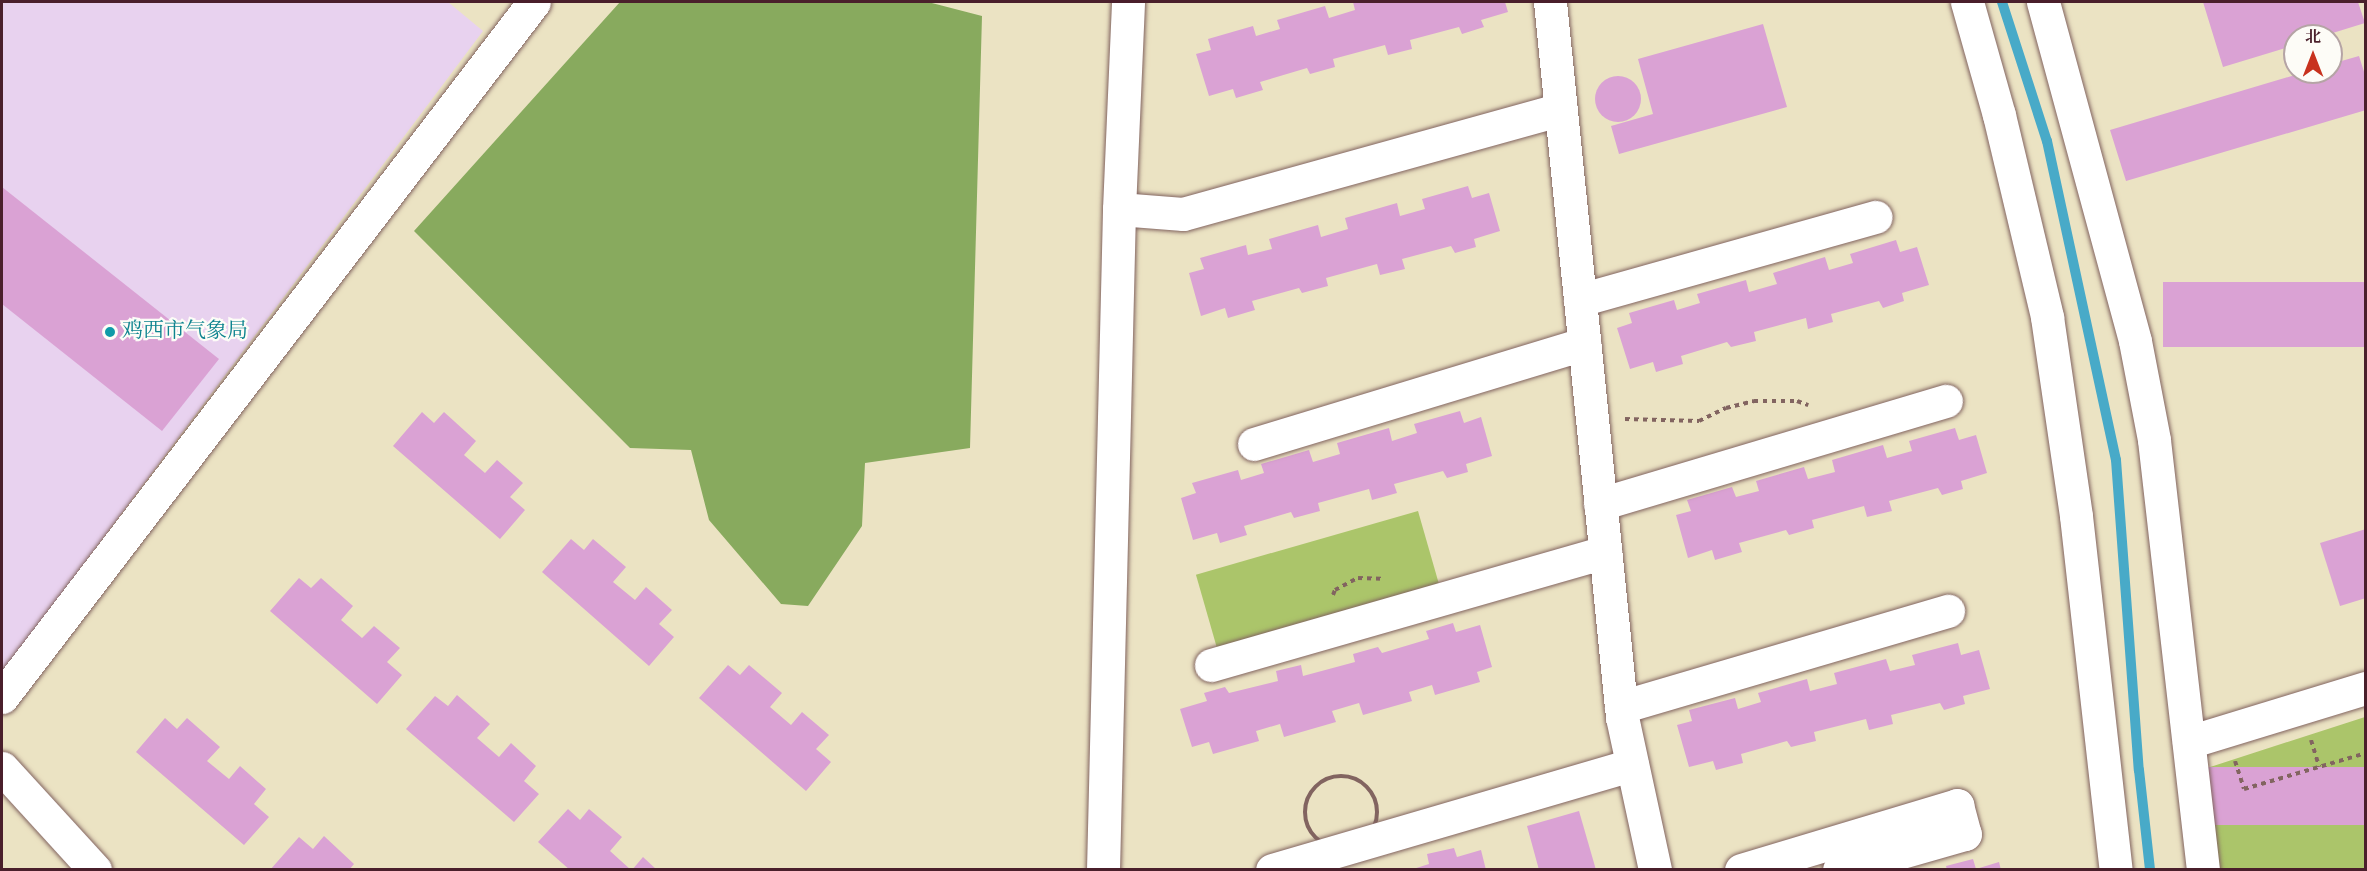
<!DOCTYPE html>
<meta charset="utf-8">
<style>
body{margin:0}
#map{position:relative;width:2367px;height:871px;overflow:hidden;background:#ebe3c3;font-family:"Old Standard TT","Noto Serif SC",serif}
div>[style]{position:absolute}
.built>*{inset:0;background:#e8d2ef}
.green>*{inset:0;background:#abc56a;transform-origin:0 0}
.forest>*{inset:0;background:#88aa5e}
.stream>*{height:10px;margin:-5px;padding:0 5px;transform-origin:5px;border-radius:5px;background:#48aac8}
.building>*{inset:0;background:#daa2d4;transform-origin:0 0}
.round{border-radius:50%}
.path>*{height:4px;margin-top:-2px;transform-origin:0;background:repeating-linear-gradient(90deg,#826460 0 4.5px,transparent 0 9px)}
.path>.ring{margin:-2px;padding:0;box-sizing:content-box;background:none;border:4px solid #826460;border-radius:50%}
.roads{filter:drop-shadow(0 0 2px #826460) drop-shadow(0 0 2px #826460)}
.minor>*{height:33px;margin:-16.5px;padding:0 16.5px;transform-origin:16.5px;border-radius:16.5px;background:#fff}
.dots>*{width:16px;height:16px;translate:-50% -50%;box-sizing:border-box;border:3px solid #fdfcf7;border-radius:50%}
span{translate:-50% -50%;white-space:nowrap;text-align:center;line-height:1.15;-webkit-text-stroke:4.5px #fdfcf7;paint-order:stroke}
.culture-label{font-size:21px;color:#0d838f}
.left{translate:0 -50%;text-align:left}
.frame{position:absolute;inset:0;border:3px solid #4a1f2b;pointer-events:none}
.north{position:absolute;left:2283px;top:24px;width:60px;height:60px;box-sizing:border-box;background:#fdfcf7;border:2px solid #b5a4a5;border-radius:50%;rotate:0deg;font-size:16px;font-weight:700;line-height:24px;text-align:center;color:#4a1f2b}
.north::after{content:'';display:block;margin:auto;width:21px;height:27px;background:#c8321e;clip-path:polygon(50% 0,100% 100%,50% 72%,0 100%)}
</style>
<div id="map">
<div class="built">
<div style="clip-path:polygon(2px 2px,448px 2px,483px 31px,2px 673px)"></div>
</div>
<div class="green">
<div style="left:1418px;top:511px;width:76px;height:231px;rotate:74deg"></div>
<div style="clip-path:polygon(2365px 717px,2365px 767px,2213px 814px,2365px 825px,2365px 869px,2214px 869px,2204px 769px)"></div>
</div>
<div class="forest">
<div style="clip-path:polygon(620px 2px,928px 2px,982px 16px,970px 448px,865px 463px,862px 526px,808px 606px,781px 604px,709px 520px,691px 450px,630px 448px,414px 231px)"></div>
</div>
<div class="stream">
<div style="left:2002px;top:2px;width:146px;rotate:72.1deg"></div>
<div style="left:2047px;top:141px;width:326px;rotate:77.8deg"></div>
<div style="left:2116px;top:460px;width:311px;rotate:85.8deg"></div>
<div style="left:2139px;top:770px;width:101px;rotate:83.7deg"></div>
</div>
<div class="building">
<div style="clip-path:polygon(1353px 2px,1505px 2px,1508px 12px,1481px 20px,1484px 27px,1462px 34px,1459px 27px,1410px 40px,1412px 49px,1388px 55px,1385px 45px,1333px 59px,1335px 67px,1310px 74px,1307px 68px,1260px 82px,1263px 90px,1236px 98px,1233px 89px,1209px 96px,1196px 54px,1211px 50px,1208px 39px,1253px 26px,1256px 36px,1280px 29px,1277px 20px,1325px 6px,1329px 18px,1355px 10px)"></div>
<div style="clip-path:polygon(2203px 2px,2358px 2px,2365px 23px,2323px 36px,2295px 36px,2295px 45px,2223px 67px)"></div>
<div style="clip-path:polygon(1763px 24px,1787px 107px,1619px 154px,1611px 126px,1653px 114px,1638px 59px)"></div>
<div style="clip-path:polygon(2359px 56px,2366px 78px,2366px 110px,2126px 181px,2110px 130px,2305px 72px,2331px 72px,2331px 64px)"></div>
<div class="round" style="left:1595px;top:76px;width:46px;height:46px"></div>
<div style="clip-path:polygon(1468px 186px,1472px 198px,1489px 193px,1500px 231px,1474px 239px,1476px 247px,1455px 253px,1451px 246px,1402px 259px,1405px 269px,1380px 275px,1377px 264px,1326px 278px,1328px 286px,1302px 293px,1299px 288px,1252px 301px,1255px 310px,1228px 318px,1225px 308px,1201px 316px,1189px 273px,1204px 269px,1200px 258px,1246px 245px,1248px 255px,1272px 249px,1269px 239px,1318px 225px,1321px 237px,1348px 229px,1345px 218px,1397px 203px,1400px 216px,1425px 209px,1422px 199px)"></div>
<div style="clip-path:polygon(2px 187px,219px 359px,162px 431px,2px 304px)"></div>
<div style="clip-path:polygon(1896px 240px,1900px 252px,1917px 247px,1929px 285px,1902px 293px,1904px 301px,1883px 308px,1879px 301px,1831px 314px,1833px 322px,1808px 329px,1806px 318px,1754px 332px,1756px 341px,1731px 347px,1727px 342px,1681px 356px,1683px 364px,1656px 372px,1653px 362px,1630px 369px,1617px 328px,1632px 323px,1629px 313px,1674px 300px,1677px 310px,1700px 303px,1697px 294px,1746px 280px,1749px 292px,1777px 284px,1773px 273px,1825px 257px,1829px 270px,1853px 263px,1850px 254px)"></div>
<div style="left:2366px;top:282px;width:65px;height:203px;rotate:90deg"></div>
<div style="clip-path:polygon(1460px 411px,1464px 423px,1481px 417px,1492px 456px,1466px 464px,1468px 472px,1447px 478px,1443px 471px,1394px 484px,1397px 493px,1372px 500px,1369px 489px,1318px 503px,1320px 511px,1294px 518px,1291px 512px,1244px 526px,1247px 535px,1220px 543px,1217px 533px,1193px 540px,1181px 498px,1196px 493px,1192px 483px,1238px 470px,1241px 480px,1264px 473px,1261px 464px,1309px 450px,1313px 462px,1340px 454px,1337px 443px,1389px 428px,1392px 441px,1417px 433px,1414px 424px)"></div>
<div style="clip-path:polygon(422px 412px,434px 423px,444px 412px,476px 441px,464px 455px,485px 473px,497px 460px,523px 483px,510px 497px,525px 510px,500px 539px,393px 446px)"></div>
<div style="clip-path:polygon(1955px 428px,1959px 440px,1976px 435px,1987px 473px,1961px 481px,1963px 489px,1942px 495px,1938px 488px,1889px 501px,1892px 511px,1867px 517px,1864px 506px,1812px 520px,1814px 528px,1789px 535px,1786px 530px,1739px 543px,1742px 552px,1715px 560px,1712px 550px,1688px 558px,1676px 515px,1691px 511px,1687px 500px,1732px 487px,1736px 497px,1759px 491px,1756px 481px,1804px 467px,1808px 479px,1835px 472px,1832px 460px,1883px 445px,1887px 458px,1912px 451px,1909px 441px)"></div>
<div style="clip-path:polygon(2366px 529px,2366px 598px,2340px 606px,2320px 543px)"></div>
<div style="clip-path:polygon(571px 539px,584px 550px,593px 539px,626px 567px,613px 582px,635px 600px,646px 587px,672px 610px,659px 624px,674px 637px,649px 666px,542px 572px)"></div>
<div style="clip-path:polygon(299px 578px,311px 588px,321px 578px,353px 606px,341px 620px,362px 638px,374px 626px,400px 648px,387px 662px,402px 675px,377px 704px,270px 611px)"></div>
<div style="clip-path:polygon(1453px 623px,1456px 632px,1480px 625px,1492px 667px,1477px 672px,1480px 682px,1435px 695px,1432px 685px,1409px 692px,1412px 701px,1363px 715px,1359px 703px,1332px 711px,1336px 722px,1284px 737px,1280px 724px,1256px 731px,1259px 741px,1213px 754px,1209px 742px,1192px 747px,1180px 709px,1207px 701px,1204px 693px,1225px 687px,1229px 693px,1278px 681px,1276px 671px,1301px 665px,1303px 676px,1355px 662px,1353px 654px,1378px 647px,1382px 653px,1429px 639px,1426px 631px)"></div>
<div style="clip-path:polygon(1958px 643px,1961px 655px,1979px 650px,1990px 689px,1963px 696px,1965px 704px,1944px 710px,1940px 703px,1891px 715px,1893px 724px,1869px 730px,1866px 719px,1814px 732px,1816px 741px,1791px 747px,1787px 741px,1741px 754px,1743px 763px,1716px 770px,1713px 761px,1689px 767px,1677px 725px,1692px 721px,1689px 710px,1735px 698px,1738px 709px,1761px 702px,1758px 693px,1807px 679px,1810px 691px,1837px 684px,1834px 673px,1886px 659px,1890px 671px,1915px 665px,1912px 655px)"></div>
<div style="clip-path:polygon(728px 665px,740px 675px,749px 665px,782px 693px,770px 707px,791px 725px,802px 712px,829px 735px,816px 749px,831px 762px,806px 791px,699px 698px)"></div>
<div style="clip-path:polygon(457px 695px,490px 724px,477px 738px,499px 757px,511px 743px,536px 766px,524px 781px,539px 794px,514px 822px,406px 729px,435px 696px,448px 706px)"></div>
<div style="clip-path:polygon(165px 718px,177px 729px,187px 718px,220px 747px,207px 761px,229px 779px,240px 766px,266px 789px,254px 804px,269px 817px,244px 845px,136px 752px)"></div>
<div style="left:2366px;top:767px;width:58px;height:160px;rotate:90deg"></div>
<div style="clip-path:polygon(568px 809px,580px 820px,589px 809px,622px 837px,610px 851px,631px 870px,570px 870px,538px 842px)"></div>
<div style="clip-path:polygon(1579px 811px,1596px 870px,1539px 870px,1527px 826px)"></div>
<div style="clip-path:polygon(324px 836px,354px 864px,349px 870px,270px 870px,299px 837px,313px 849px)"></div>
<div style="clip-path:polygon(1454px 848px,1457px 857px,1481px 850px,1486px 870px,1410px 870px,1429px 864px,1427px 854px)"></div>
<div style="clip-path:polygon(643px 857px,657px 870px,632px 870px)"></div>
<div style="clip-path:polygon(1973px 859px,1976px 869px,1999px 862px,2001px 870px,1947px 870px,1946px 866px)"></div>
</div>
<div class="path">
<div style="left:1625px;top:419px;width:74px;rotate:1.5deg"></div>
<div style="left:1699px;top:421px;width:30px;rotate:-26deg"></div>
<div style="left:1726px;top:408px;width:29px;rotate:-14deg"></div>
<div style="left:1754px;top:401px;width:43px"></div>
<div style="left:1797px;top:401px;width:12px;rotate:20deg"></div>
<div style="left:1333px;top:595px;width:5px;rotate:-68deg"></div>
<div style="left:1335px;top:590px;width:26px;rotate:-28deg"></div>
<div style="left:1358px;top:578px;width:24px;rotate:2deg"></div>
<div style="left:2311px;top:740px;width:28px;rotate:73deg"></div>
<div style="left:2235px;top:761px;width:29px;rotate:72deg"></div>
<div style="left:2244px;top:789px;width:127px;rotate:-16.4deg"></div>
<div class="ring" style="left:1305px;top:776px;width:68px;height:68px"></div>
</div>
<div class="roads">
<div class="minor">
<div style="left:1550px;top:2px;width:719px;rotate:84.25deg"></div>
<div style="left:1622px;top:717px;width:157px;rotate:77.8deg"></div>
<div style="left:1967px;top:2px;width:117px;rotate:74.2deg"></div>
<div style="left:1999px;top:115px;width:208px;rotate:76.6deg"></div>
<div style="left:2047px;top:317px;width:201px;rotate:81.7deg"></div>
<div style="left:2076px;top:516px;width:356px;rotate:83.6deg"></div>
<div style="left:2043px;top:2px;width:351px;rotate:74.8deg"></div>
<div style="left:2135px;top:341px;width:101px;rotate:79.1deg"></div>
<div style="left:2154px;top:440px;width:433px;rotate:83.5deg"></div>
<div style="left:1119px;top:209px;width:64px;rotate:4.5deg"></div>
<div style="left:1183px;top:214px;width:392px;rotate:-15.5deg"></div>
<div style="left:1580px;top:300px;width:307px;rotate:-15.7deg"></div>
<div style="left:1254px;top:444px;width:345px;rotate:-16.9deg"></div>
<div style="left:1600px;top:504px;width:361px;rotate:-16.6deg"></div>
<div style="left:1211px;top:665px;width:410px;rotate:-16deg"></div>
<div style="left:2px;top:697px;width:875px;rotate:-52.57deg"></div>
<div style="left:1621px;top:707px;width:341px;rotate:-16.4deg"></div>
<div style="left:2189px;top:742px;width:185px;rotate:-17deg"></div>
<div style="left:2px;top:768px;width:138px;rotate:47.6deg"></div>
<div style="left:1103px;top:870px;width:661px;rotate:-88.61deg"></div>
<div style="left:1119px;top:209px;width:207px;rotate:-87.5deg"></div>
<div style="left:1272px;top:870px;width:375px;rotate:-16.3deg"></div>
<div style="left:1741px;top:870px;width:226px;rotate:-16.7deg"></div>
<div style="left:1957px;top:805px;width:30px;rotate:75deg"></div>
<div style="left:1965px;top:834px;width:131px;rotate:164.1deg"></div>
</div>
</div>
<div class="dots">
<div style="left:110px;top:332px;background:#0f9aa8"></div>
</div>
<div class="culture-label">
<span class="left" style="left:122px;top:332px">鸡西市气象局</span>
</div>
<div class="frame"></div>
<div class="north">北</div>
</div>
